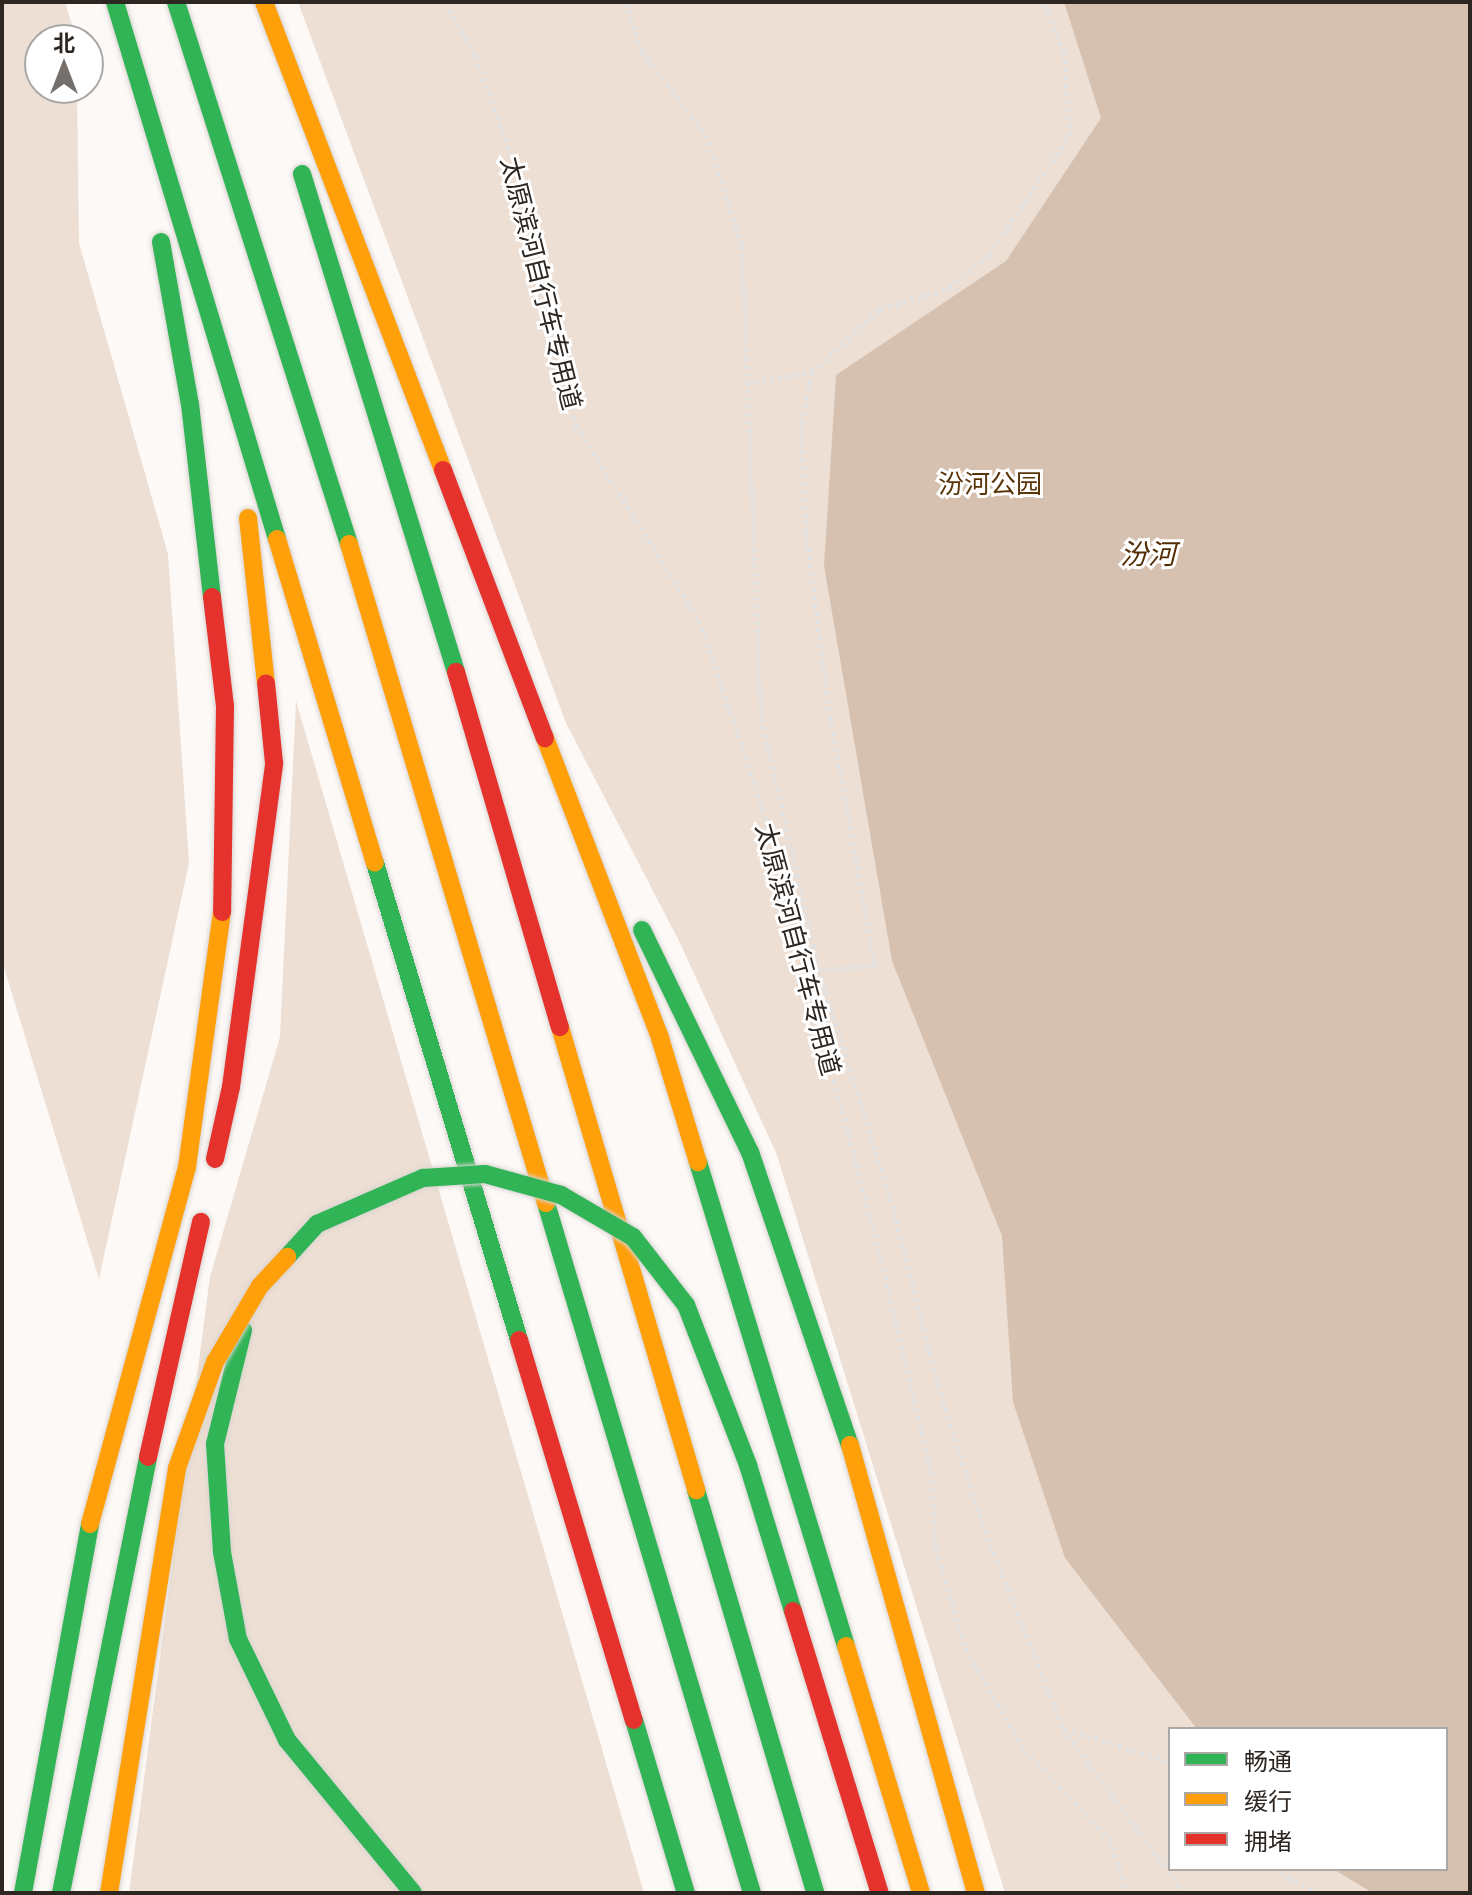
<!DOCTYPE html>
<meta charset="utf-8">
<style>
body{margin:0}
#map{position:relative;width:1472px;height:1895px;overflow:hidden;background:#fcf9f7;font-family:"Exo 2","Noto Sans SC",sans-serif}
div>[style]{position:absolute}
.green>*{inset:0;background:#eddfd3}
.water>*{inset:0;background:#d6c1b0}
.path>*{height:5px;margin-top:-2.5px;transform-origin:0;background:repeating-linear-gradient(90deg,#e2e1e0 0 4px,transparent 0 8px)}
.roads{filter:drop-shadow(0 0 2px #d9d4d1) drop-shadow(0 0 2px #d9d4d1)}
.fast>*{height:18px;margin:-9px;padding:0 9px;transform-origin:9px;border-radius:9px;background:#30b455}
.slow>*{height:18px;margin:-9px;padding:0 9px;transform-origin:9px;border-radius:9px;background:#ff9f0a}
.jam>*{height:18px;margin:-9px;padding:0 9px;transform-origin:9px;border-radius:9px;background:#e5322d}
.bridges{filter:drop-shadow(0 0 2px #d9d4d1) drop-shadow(0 0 2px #d9d4d1)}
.fast-bridge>*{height:18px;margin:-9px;padding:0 9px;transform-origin:9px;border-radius:9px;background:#30b455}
.slow-bridge>*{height:18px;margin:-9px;padding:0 9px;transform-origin:9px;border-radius:9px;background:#ff9f0a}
.jam-bridge>*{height:18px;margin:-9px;padding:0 9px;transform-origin:9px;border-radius:9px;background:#e5322d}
span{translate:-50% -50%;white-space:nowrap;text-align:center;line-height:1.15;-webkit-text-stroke:6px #fff;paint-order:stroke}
.street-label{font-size:26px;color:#2d2621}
.park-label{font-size:26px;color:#5b350a}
.water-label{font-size:28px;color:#532d01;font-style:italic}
.frame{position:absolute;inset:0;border:4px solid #2d2621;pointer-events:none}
.legend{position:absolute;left:1168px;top:1727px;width:280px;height:144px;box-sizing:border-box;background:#fff;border:2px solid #aba8a6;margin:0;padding:10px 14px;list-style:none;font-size:24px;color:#2d2621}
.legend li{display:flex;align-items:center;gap:16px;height:40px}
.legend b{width:40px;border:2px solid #aba8a6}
.north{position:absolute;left:24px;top:24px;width:80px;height:80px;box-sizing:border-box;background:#fff;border:2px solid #aba8a6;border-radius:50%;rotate:0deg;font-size:22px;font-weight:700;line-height:32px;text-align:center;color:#2d2621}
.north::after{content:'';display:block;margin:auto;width:28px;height:36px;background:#75706c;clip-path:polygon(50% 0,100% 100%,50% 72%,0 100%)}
</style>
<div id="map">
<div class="green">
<div style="clip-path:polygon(2px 2px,65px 2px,76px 38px,40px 40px,40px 88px,77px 88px,79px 243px,168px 554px,189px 863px,99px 1279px,2px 961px)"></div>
<div style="clip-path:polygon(evenodd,298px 2px,1470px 2px,1470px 1893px,1005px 1893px,777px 1155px,680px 943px,566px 723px,298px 2px,1170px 1729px,1446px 1729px,1446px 1869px,1170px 1869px,1170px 1729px)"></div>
<div style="clip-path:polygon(296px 701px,644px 1893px,129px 1893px,210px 1277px,280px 1037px)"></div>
</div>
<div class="water">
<div style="clip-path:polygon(1064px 2px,1470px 2px,1470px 1893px,1373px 1893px,1333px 1869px,1446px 1869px,1446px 1729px,1197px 1729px,1065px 1558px,1013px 1402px,1002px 1236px,892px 961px,824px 566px,836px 375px,1006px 261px,1101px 118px)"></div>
</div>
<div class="path">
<div style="left:446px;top:2px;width:60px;rotate:61.3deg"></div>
<div style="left:475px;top:55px;width:141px;rotate:70.2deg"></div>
<div style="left:523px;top:188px;width:243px;rotate:77.4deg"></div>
<div style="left:576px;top:425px;width:231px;rotate:57.8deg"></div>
<div style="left:699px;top:620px;width:183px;rotate:71.2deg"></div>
<div style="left:758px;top:793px;width:483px;rotate:75.2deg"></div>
<div style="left:881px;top:1260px;width:217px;rotate:76.7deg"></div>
<div style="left:931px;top:1471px;width:78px;rotate:86.3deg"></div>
<div style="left:936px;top:1549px;width:103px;rotate:73.7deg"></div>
<div style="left:965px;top:1648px;width:119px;rotate:59.8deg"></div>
<div style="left:1025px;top:1751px;width:121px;rotate:46deg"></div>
<div style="left:1109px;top:1838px;width:58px;rotate:71.9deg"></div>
<div style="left:626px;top:2px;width:52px;rotate:72.3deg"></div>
<div style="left:642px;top:52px;width:103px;rotate:52.5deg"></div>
<div style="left:705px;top:134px;width:117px;rotate:71.6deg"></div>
<div style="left:742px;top:245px;width:473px;rotate:87.7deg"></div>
<div style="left:761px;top:718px;width:258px;rotate:77deg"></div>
<div style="left:819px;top:969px;width:254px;rotate:72.8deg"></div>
<div style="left:894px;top:1212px;width:179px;rotate:75.7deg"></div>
<div style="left:938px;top:1385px;width:144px;rotate:72.2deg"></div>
<div style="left:982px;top:1522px;width:222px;rotate:68.6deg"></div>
<div style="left:1063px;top:1729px;width:204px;rotate:53.4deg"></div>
<div style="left:812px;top:372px;width:54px;rotate:101.7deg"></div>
<div style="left:801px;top:425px;width:107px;rotate:87.3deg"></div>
<div style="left:806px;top:532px;width:186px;rotate:82.6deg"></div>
<div style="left:830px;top:716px;width:254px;rotate:79.8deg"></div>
<div style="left:875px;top:966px;width:56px;rotate:176.9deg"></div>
<div style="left:747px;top:383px;width:66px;rotate:-9.6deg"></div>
<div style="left:812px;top:372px;width:93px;rotate:-42.8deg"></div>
<div style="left:880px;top:309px;width:72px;rotate:-16.9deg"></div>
<div style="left:949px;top:288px;width:52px;rotate:-39.5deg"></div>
<div style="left:989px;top:255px;width:145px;rotate:-56deg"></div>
<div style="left:1070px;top:135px;width:82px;rotate:-94.2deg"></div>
<div style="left:1064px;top:53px;width:55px;rotate:-112.4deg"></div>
<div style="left:1064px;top:1729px;width:111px;rotate:17.3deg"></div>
<div style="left:1273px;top:1869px;width:51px;rotate:28.1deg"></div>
</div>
<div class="roads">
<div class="fast">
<div style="left:115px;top:2px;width:561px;rotate:73.21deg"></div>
<div style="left:176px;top:2px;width:569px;rotate:72.3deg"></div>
<div style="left:302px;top:174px;width:521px;rotate:72.82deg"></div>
<div style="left:161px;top:242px;width:165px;rotate:79.9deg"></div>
<div style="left:190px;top:404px;width:194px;rotate:83.5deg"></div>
<div style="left:375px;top:863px;width:498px;rotate:73.2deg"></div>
<div style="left:642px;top:930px;width:247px;rotate:64.1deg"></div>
<div style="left:750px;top:1152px;width:310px;rotate:71.2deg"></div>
<div style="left:698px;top:1162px;width:506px;rotate:73deg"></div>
<div style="left:546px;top:1203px;width:720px;rotate:73.38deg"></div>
<div style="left:243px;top:1330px;width:117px;rotate:103.8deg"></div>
<div style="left:215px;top:1444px;width:108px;rotate:86.3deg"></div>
<div style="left:222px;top:1552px;width:88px;rotate:79.6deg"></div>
<div style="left:238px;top:1639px;width:112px;rotate:64.1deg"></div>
<div style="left:287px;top:1740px;width:198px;rotate:50.5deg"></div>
<div style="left:696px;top:1490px;width:420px;rotate:73.5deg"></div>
<div style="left:634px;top:1720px;width:181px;rotate:73.3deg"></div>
<div style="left:23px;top:1893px;width:375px;rotate:-79.7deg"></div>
<div style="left:61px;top:1893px;width:445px;rotate:-78.7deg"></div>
</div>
<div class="slow">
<div style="left:264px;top:2px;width:501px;rotate:69.07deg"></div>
<div style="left:248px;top:518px;width:166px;rotate:83.8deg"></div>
<div style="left:277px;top:539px;width:338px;rotate:73.2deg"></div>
<div style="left:349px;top:544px;width:688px;rotate:73.36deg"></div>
<div style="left:545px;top:738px;width:321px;rotate:69deg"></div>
<div style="left:660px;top:1038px;width:130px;rotate:73deg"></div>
<div style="left:560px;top:1027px;width:483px;rotate:73.6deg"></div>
<div style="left:850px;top:1445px;width:465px;rotate:74.3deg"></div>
<div style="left:90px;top:1524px;width:370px;rotate:-74.8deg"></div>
<div style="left:187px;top:1167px;width:257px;rotate:-82.2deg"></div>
<div style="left:846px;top:1646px;width:258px;rotate:73.1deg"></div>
</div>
<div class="jam">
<div style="left:443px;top:470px;width:287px;rotate:69.2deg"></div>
<div style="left:212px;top:597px;width:110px;rotate:83.2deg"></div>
<div style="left:225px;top:706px;width:206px;rotate:90.8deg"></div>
<div style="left:456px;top:672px;width:370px;rotate:73.7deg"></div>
<div style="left:215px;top:1159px;width:74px;rotate:-77.5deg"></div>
<div style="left:231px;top:1087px;width:327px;rotate:-82.4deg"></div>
<div style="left:274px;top:763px;width:80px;rotate:-95.7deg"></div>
<div style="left:519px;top:1340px;width:397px;rotate:73.2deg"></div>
<div style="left:148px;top:1457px;width:241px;rotate:-77.3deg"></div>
</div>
</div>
<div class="bridges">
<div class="fast-bridge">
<div style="left:287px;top:1257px;width:45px;rotate:-47.7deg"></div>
<div style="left:317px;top:1224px;width:116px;rotate:-23.5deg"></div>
<div style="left:423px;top:1178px;width:62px;rotate:-3.7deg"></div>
<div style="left:485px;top:1174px;width:79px;rotate:15.4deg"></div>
<div style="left:561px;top:1195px;width:83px;rotate:30.3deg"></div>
<div style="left:633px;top:1237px;width:86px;rotate:52.1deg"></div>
<div style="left:686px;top:1305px;width:172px;rotate:68.8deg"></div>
<div style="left:748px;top:1465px;width:153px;rotate:72.9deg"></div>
</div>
<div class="slow-bridge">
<div style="left:109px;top:1893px;width:430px;rotate:-80.9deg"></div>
<div style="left:177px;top:1468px;width:113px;rotate:-70.3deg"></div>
<div style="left:215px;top:1362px;width:88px;rotate:-59.4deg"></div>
<div style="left:260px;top:1286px;width:40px;rotate:-47deg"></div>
</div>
<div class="jam-bridge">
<div style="left:793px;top:1611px;width:295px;rotate:72.9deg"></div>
</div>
</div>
<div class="street-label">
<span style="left:542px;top:283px;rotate:76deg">太原滨河自行车专用道</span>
<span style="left:799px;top:949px;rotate:75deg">太原滨河自行车专用道</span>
</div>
<div class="park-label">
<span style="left:990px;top:483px">汾河公园</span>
</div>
<div class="water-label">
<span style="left:1148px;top:553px">汾河</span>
</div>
<div class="frame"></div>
<ul class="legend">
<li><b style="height:10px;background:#30b455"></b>畅通</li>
<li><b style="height:10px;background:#ff9f0a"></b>缓行</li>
<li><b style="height:10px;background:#e5322d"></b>拥堵</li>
</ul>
<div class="north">北</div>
</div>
